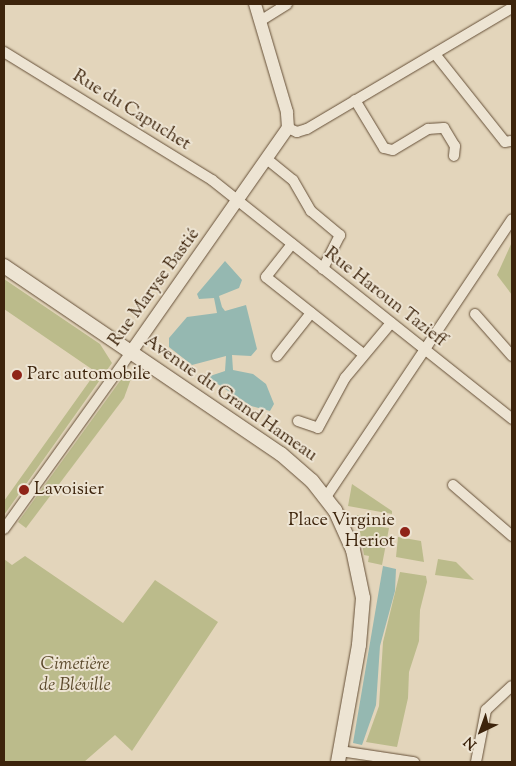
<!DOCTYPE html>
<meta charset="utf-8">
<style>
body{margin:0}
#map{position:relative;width:516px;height:766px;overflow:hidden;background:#e3d5bb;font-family:"Sorts Mill Goudy",serif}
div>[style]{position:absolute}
.green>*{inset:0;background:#bbbb8b}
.water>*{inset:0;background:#95b8b1}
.roads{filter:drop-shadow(0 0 1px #665038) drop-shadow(0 0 1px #665038)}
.minor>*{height:10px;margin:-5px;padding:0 5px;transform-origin:5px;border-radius:5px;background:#ede4d3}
.tertiary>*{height:12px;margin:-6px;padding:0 6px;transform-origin:6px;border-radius:6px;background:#ede4d3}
.secondary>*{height:14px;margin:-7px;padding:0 7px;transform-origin:7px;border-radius:7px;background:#ede4d3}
.dots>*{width:14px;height:14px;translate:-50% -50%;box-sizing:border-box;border:2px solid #ede4d3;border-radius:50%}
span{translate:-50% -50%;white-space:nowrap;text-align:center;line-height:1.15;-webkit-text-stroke:4px #ede4d3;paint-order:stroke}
.street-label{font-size:18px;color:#3d240c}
.poi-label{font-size:18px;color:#3d240c}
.left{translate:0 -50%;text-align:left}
.right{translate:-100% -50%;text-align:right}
.park-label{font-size:18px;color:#5c4a2c;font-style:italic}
.frame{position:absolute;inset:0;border:5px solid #3d240c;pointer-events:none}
.north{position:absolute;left:456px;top:706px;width:50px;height:50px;-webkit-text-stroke:4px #ede4d3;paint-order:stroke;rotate:222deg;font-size:14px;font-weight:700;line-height:20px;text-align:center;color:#3d240c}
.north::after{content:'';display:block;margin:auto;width:18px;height:22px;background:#3d240c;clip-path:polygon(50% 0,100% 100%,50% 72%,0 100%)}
</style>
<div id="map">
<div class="green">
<div style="clip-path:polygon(512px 242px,512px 295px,497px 275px)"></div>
<div style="clip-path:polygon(4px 279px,100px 344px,112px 363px,4px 515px,4px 501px,96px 372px,4px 309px)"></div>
<div style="clip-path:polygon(125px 374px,132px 376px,124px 398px,26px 528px,18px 522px)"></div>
<div style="clip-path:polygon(352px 484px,392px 511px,392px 514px,348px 506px)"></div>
<div style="clip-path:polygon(357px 515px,375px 519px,374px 526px,389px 528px,382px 565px,368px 562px,369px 556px,364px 555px)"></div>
<div style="clip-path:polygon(398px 537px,421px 541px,424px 562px,396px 557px)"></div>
<div style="clip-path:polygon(25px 556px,123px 623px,155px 580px,218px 622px,132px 751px,115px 735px,84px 762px,4px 762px,4px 559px,12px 565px)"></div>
<div style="clip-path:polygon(438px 559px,456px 562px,474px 580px,435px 575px)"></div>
<div style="clip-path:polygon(400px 572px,426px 576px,427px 582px,420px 610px,419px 641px,409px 672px,408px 698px,397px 747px,366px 742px,379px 706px,383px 642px)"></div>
</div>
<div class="water">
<div style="clip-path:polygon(225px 261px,242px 280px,239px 288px,219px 296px,222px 307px,225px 311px,246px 305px,257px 349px,251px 356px,232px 355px,233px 370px,253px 374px,266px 384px,274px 404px,270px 411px,251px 406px,207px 377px,225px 371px,226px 356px,192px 365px,169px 347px,169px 338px,187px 317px,217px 313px,214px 298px,199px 299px,197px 294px)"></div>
<div style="clip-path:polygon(383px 566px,396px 569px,395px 591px,380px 646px,376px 705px,362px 745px,353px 743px)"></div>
</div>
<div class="roads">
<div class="minor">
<div style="left:260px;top:21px;width:32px;rotate:-32deg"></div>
<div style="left:4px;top:52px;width:244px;rotate:31.6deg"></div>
<div style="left:212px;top:180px;width:384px;rotate:38.5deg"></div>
<div style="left:435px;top:54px;width:112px;rotate:51.5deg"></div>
<div style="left:505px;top:142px;width:5px;rotate:-11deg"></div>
<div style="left:355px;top:100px;width:56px;rotate:58.9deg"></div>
<div style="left:384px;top:148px;width:9px;rotate:13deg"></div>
<div style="left:393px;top:150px;width:41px;rotate:-31deg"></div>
<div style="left:428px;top:129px;width:16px;rotate:-4deg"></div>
<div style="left:444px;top:128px;width:21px;rotate:59deg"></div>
<div style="left:455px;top:146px;width:10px;rotate:96deg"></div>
<div style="left:288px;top:128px;width:10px;rotate:24deg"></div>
<div style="left:297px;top:132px;width:10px;rotate:-17deg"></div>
<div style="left:307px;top:129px;width:238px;rotate:-30.6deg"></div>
<div style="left:268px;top:160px;width:32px;rotate:39deg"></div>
<div style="left:293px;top:180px;width:36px;rotate:60deg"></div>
<div style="left:311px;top:211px;width:38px;rotate:40deg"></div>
<div style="left:340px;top:235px;width:38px;rotate:117deg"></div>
<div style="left:292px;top:244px;width:42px;rotate:128.2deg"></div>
<div style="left:266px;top:277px;width:124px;rotate:38.4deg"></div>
<div style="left:475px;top:314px;width:56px;rotate:48.6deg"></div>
<div style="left:277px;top:356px;width:55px;rotate:-51.7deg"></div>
<div style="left:298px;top:421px;width:21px;rotate:19deg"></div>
<div style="left:318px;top:428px;width:57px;rotate:-61.6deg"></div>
<div style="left:345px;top:378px;width:72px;rotate:-50.1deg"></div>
<div style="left:453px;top:485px;width:78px;rotate:40.8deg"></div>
<div style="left:326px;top:497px;width:334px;rotate:-56.2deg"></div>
<div style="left:4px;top:529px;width:218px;rotate:-54.3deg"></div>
<div style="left:340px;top:751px;width:75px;rotate:8.5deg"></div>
<div style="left:476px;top:762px;width:53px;rotate:-79.1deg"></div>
<div style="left:486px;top:710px;width:35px;rotate:-43deg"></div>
</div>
<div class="tertiary">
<div style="left:131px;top:352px;width:274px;rotate:-55deg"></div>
<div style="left:288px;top:128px;width:16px;rotate:-94deg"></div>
<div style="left:287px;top:112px;width:113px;rotate:-106.5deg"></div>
</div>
<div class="secondary">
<div style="left:4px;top:266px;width:335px;rotate:34.2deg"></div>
<div style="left:281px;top:454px;width:41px;rotate:41.1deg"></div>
<div style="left:312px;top:481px;width:37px;rotate:52deg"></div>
<div style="left:335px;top:510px;width:44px;rotate:65.8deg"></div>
<div style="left:353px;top:550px;width:49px;rotate:78.2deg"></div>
<div style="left:363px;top:598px;width:47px;rotate:94.9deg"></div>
<div style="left:359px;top:645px;width:119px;rotate:100.2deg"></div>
</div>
</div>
<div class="dots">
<div style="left:17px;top:375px;background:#8f2418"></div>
<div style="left:24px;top:490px;background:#8f2418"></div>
<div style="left:405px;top:532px;background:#8f2418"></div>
</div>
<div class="street-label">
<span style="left:131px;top:111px;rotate:32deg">Rue du Capuchet</span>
<span style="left:155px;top:288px;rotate:-54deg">Rue Maryse Bastié</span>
<span style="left:385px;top:298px;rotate:38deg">Rue Haroun Tazieff</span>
<span style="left:230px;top:399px;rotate:35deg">Avenue du Grand Hameau</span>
</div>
<div class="poi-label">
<span class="left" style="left:27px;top:375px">Parc automobile</span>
<span class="left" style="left:34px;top:490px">Lavoisier</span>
<span class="right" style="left:395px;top:532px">Place Virginie<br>Heriot</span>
</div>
<div class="park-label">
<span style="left:75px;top:676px">Cimetière<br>de Bléville</span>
</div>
<div class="frame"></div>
<div class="north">N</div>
</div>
